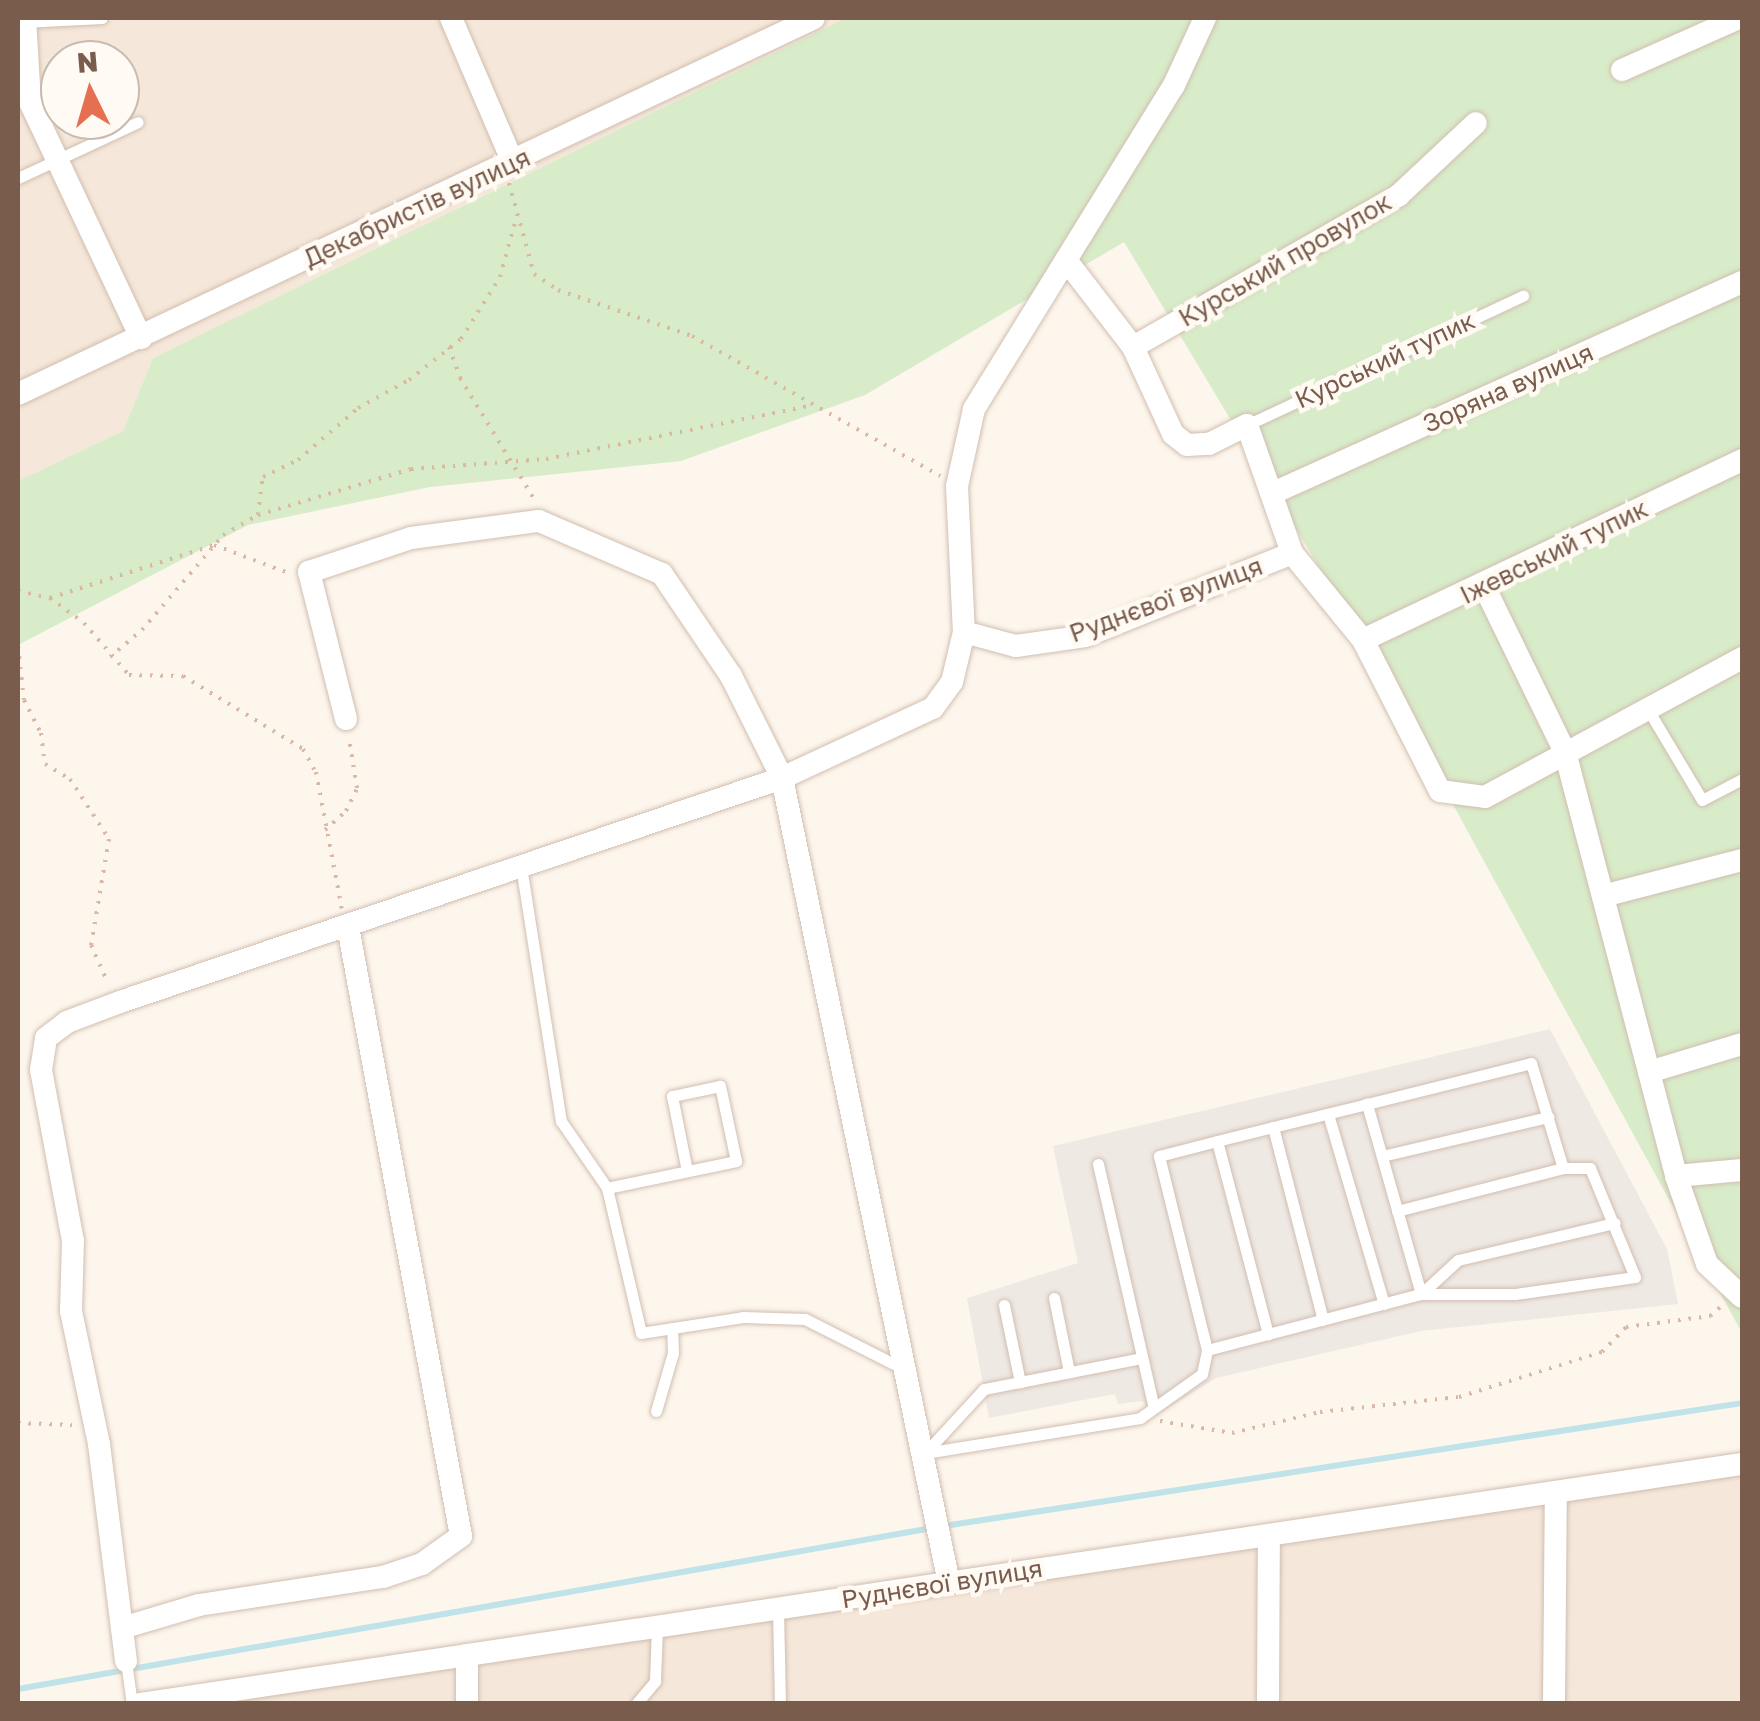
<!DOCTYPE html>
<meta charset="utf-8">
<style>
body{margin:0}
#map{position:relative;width:1760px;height:1721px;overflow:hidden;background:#fdf6ec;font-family:"Golos Text",sans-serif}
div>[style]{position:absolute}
.residential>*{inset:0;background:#f5e8da}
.industrial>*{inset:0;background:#efe9e4}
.green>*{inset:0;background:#d8ecc9}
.stream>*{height:6px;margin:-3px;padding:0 3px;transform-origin:3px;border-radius:3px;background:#bfe3e8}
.path>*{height:4px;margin-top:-2px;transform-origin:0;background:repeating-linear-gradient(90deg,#d9b8a5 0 2.5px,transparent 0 10.5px)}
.roads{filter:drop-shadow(0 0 2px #d1beb0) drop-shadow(0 0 2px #d1beb0)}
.service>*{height:11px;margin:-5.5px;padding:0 5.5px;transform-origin:5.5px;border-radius:5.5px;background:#fff}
.minor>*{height:22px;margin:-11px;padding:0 11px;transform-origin:11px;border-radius:11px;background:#fff}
span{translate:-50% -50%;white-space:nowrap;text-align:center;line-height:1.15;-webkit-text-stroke:9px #fffaf3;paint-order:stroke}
.street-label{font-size:25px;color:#7a5c4d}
.frame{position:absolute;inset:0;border:20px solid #7a5c4d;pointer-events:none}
.north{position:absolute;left:40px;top:40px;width:100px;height:100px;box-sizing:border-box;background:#fffaf3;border:2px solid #cabbb1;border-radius:50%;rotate:355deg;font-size:28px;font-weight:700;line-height:40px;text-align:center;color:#7a5c4d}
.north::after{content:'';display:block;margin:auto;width:35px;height:45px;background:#e76f51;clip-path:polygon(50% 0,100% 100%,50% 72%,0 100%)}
</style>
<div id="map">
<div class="residential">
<div style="clip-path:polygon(evenodd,18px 18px,846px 18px,153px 358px,123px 431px,18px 481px,18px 18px,60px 60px,120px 60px,120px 120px,60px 120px,60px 60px)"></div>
<div style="clip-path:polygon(1742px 1470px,1742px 1703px,191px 1704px)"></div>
</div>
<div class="industrial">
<div style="clip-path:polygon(1550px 1029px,1667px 1249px,1678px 1304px,1421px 1331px,1216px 1378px,1154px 1417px,1143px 1401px,1118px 1404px,1115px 1394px,989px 1418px,967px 1298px,1078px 1263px,1053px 1146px)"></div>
</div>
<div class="green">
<div style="clip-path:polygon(846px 18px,1742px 18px,1742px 1333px,1363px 640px,1124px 242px,865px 395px,681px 461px,430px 487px,248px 525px,18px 645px,18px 481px,123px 431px,153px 358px)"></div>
</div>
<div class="stream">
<div style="left:944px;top:1526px;width:807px;rotate:-8.76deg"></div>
<div style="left:18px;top:1689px;width:928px;rotate:-9.99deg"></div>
</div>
<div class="path">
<div style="left:509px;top:183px;width:94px;rotate:74.6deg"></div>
<div style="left:534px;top:274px;width:29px;rotate:34deg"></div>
<div style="left:558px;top:290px;width:142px;rotate:18.9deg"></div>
<div style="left:692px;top:336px;width:285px;rotate:29.4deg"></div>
<div style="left:449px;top:347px;width:33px;rotate:70deg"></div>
<div style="left:460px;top:378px;width:145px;rotate:58.5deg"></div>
<div style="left:258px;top:515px;width:38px;rotate:-83deg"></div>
<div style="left:263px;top:477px;width:39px;rotate:-26deg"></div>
<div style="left:298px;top:460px;width:79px;rotate:-40.9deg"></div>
<div style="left:358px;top:408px;width:58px;rotate:-28.8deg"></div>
<div style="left:409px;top:380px;width:66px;rotate:-38.3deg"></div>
<div style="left:461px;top:339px;width:73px;rotate:-57.8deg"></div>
<div style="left:500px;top:277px;width:64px;rotate:-74.7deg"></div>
<div style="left:18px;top:591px;width:33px;rotate:12deg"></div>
<div style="left:50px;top:598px;width:42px;rotate:36.3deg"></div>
<div style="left:84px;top:623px;width:69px;rotate:49.1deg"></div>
<div style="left:129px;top:675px;width:54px;rotate:1.1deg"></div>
<div style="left:183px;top:676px;width:140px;rotate:31.3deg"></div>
<div style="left:303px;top:749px;width:26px;rotate:61deg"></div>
<div style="left:316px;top:772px;width:139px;rotate:79.3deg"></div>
<div style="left:50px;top:598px;width:172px;rotate:-17.9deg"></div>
<div style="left:214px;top:545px;width:82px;rotate:20.6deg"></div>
<div style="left:18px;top:646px;width:54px;rotate:83.7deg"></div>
<div style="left:24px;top:700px;width:37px;rotate:63deg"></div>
<div style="left:41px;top:733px;width:31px;rotate:83deg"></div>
<div style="left:45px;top:764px;width:29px;rotate:31deg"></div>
<div style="left:70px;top:779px;width:72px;rotate:57deg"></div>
<div style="left:109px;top:839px;width:108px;rotate:99.6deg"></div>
<div style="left:91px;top:945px;width:42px;rotate:65.9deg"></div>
<div style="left:110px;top:657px;width:42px;rotate:-40.2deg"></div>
<div style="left:142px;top:630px;width:125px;rotate:-49.5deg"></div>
<div style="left:223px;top:535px;width:40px;rotate:-29.7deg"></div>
<div style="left:258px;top:515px;width:160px;rotate:-16.7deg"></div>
<div style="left:411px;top:469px;width:135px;rotate:-4.2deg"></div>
<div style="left:546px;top:459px;width:269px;rotate:-11.4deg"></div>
<div style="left:325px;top:830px;width:28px;rotate:-42deg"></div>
<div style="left:346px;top:811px;width:25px;rotate:-64deg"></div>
<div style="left:357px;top:788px;width:51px;rotate:-99.1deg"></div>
<div style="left:1160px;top:1421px;width:73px;rotate:9.5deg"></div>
<div style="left:1232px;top:1433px;width:90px;rotate:-13.4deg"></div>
<div style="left:1320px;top:1412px;width:140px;rotate:-6.2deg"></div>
<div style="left:1459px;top:1397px;width:150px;rotate:-17.5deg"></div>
<div style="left:1602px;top:1352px;width:35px;rotate:-46deg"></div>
<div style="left:1626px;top:1327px;width:85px;rotate:-7.5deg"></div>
<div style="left:1710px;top:1316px;width:18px;rotate:-41deg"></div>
<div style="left:18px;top:1423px;width:54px;rotate:2.1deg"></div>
</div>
<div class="roads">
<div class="service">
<div style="left:22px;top:22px;width:80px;rotate:-2.9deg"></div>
<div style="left:18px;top:178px;width:132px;rotate:-25deg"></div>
<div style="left:1247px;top:425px;width:305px;rotate:-25.1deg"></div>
<div style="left:1647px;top:708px;width:107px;rotate:59.1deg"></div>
<div style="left:1702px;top:800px;width:45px;rotate:-27.7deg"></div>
<div style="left:521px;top:866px;width:258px;rotate:81.1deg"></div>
<div style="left:561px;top:1121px;width:81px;rotate:55.5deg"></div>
<div style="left:607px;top:1188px;width:149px;rotate:76.8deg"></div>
<div style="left:641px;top:1333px;width:103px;rotate:-8.9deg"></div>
<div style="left:743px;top:1317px;width:62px;rotate:1.8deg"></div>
<div style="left:805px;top:1319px;width:111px;rotate:26.8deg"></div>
<div style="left:1328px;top:1114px;width:198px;rotate:73.6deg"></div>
<div style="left:1273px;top:1127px;width:199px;rotate:75.5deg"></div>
<div style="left:1217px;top:1141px;width:200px;rotate:75.2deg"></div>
<div style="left:1382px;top:1156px;width:171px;rotate:-13.2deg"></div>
<div style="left:1098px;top:1164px;width:250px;rotate:77.1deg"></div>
<div style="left:607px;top:1188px;width:132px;rotate:-11.8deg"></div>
<div style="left:736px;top:1161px;width:77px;rotate:-102deg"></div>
<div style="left:720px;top:1086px;width:49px;rotate:168.2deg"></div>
<div style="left:672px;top:1096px;width:76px;rotate:78.7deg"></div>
<div style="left:1397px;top:1211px;width:171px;rotate:-14.5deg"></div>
<div style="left:1054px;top:1298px;width:76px;rotate:78.5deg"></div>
<div style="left:1004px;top:1305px;width:79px;rotate:78.3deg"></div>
<div style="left:1207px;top:1350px;width:221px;rotate:-14.7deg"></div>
<div style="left:1421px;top:1294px;width:50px;rotate:-42.6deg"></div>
<div style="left:1458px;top:1260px;width:161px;rotate:-13.3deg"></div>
<div style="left:656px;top:1411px;width:60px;rotate:-73.7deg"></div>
<div style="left:673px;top:1353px;width:25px;rotate:-92deg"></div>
<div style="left:925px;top:1453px;width:218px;rotate:-9.2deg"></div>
<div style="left:1140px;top:1418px;width:76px;rotate:-35.4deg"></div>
<div style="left:1202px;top:1374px;width:25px;rotate:-78deg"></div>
<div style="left:1207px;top:1350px;width:200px;rotate:-103.9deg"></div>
<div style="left:1159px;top:1156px;width:60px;rotate:-14.5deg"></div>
<div style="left:1217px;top:1141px;width:58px;rotate:-14deg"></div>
<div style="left:1273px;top:1127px;width:97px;rotate:-13.7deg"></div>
<div style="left:1367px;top:1104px;width:169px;rotate:-14deg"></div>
<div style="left:1531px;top:1063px;width:110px;rotate:73.1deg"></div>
<div style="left:1563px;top:1168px;width:27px"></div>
<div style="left:1590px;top:1168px;width:118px;rotate:67.6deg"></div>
<div style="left:1635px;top:1277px;width:121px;rotate:171.9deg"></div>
<div style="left:1515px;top:1294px;width:94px;rotate:180deg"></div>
<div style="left:1421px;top:1294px;width:198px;rotate:-105.9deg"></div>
<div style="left:925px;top:1453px;width:87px;rotate:-47.3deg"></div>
<div style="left:984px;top:1389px;width:161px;rotate:-11.1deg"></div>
<div style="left:778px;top:1609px;width:95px;rotate:88.8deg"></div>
<div style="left:126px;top:1661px;width:43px;rotate:82.1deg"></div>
<div style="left:636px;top:1704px;width:30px;rotate:-50deg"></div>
<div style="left:655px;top:1681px;width:55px;rotate:-87.9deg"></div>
</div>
<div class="minor">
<div style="left:25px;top:18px;width:84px;rotate:86.6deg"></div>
<div style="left:30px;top:102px;width:261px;rotate:64.8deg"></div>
<div style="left:451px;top:18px;width:158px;rotate:66.8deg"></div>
<div style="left:1205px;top:18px;width:74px;rotate:114.8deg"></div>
<div style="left:1174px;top:85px;width:381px;rotate:121.7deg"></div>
<div style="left:974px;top:409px;width:79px;rotate:102.4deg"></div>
<div style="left:957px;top:486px;width:146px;rotate:87.3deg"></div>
<div style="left:964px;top:632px;width:54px;rotate:15.1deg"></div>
<div style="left:1016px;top:646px;width:70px;rotate:-8.2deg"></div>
<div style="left:1085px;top:636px;width:223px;rotate:-21.8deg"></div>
<div style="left:1622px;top:70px;width:128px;rotate:-24deg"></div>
<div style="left:1066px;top:260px;width:110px;rotate:52.4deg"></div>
<div style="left:1133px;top:347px;width:96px;rotate:65.3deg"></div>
<div style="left:1173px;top:434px;width:18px;rotate:38deg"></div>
<div style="left:1187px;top:445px;width:22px;rotate:-3deg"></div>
<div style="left:1209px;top:444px;width:42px;rotate:-26.6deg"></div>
<div style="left:1247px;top:425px;width:136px;rotate:70.6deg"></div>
<div style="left:1292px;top:553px;width:112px;rotate:50.8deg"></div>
<div style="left:1363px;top:640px;width:169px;rotate:63deg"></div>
<div style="left:1440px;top:791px;width:45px;rotate:7.6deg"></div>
<div style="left:1485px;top:797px;width:292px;rotate:-28.4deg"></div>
<div style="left:1133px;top:347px;width:306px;rotate:-29.7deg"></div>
<div style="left:1399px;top:195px;width:105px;rotate:-43.1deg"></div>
<div style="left:18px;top:394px;width:880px;rotate:-25.28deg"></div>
<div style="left:1273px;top:493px;width:514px;rotate:-24.22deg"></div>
<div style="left:1484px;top:586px;width:185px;rotate:64deg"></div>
<div style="left:1565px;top:752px;width:438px;rotate:75.3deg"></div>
<div style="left:1676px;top:1176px;width:93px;rotate:70.6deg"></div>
<div style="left:1707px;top:1264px;width:48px;rotate:43.3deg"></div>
<div style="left:1363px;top:640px;width:420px;rotate:-25.4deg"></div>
<div style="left:346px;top:719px;width:152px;rotate:-104.1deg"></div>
<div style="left:309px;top:572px;width:108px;rotate:-18.4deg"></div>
<div style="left:411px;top:538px;width:129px;rotate:-7.6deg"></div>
<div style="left:539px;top:521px;width:134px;rotate:23.3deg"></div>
<div style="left:662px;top:574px;width:123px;rotate:55.9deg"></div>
<div style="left:731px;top:676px;width:114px;rotate:63.4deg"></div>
<div style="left:782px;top:778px;width:822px;rotate:78.28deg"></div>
<div style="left:1603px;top:896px;width:144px;rotate:-14.5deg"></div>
<div style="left:1649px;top:1072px;width:97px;rotate:-16.8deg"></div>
<div style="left:1676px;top:1176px;width:66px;rotate:-5.2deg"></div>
<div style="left:122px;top:1628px;width:80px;rotate:-16.6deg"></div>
<div style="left:199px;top:1605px;width:186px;rotate:-8.7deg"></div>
<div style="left:383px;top:1577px;width:41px;rotate:-18.4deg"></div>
<div style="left:422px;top:1564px;width:48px;rotate:-35.7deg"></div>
<div style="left:461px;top:1536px;width:619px;rotate:-100.51deg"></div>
<div style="left:467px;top:1655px;width:49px;rotate:90deg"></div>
<div style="left:126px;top:1661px;width:219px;rotate:-97.1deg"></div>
<div style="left:99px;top:1444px;width:136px;rotate:-101.9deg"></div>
<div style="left:71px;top:1311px;width:70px;rotate:-88.4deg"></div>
<div style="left:73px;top:1241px;width:174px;rotate:-100.6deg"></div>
<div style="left:41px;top:1070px;width:32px;rotate:-81deg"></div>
<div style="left:46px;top:1038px;width:26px;rotate:-37deg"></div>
<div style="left:67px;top:1022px;width:57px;rotate:-20.7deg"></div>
<div style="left:120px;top:1002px;width:699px;rotate:-18.69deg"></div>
<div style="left:782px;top:778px;width:166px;rotate:-24.9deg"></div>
<div style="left:933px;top:708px;width:32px;rotate:-54deg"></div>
<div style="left:952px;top:682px;width:51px;rotate:-76.5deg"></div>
<div style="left:141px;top:1704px;width:1619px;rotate:-8.53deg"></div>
<div style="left:1268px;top:1704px;width:169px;rotate:-89.7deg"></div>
<div style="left:1554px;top:1704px;width:212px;rotate:-89.5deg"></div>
</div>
</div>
<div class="street-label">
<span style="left:417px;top:208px;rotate:-25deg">Декабристів вулиця</span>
<span style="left:1285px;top:260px;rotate:-30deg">Курський провулок</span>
<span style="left:1385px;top:360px;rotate:-25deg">Курський тупик</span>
<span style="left:1508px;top:388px;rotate:-24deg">Зоряна вулиця</span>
<span style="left:1554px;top:552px;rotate:-26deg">Іжевський тупик</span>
<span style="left:1166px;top:600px;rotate:-20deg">Руднєвої вулиця</span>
<span style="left:942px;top:1584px;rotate:-9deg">Руднєвої вулиця</span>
</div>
<div class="frame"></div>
<div class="north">N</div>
</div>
